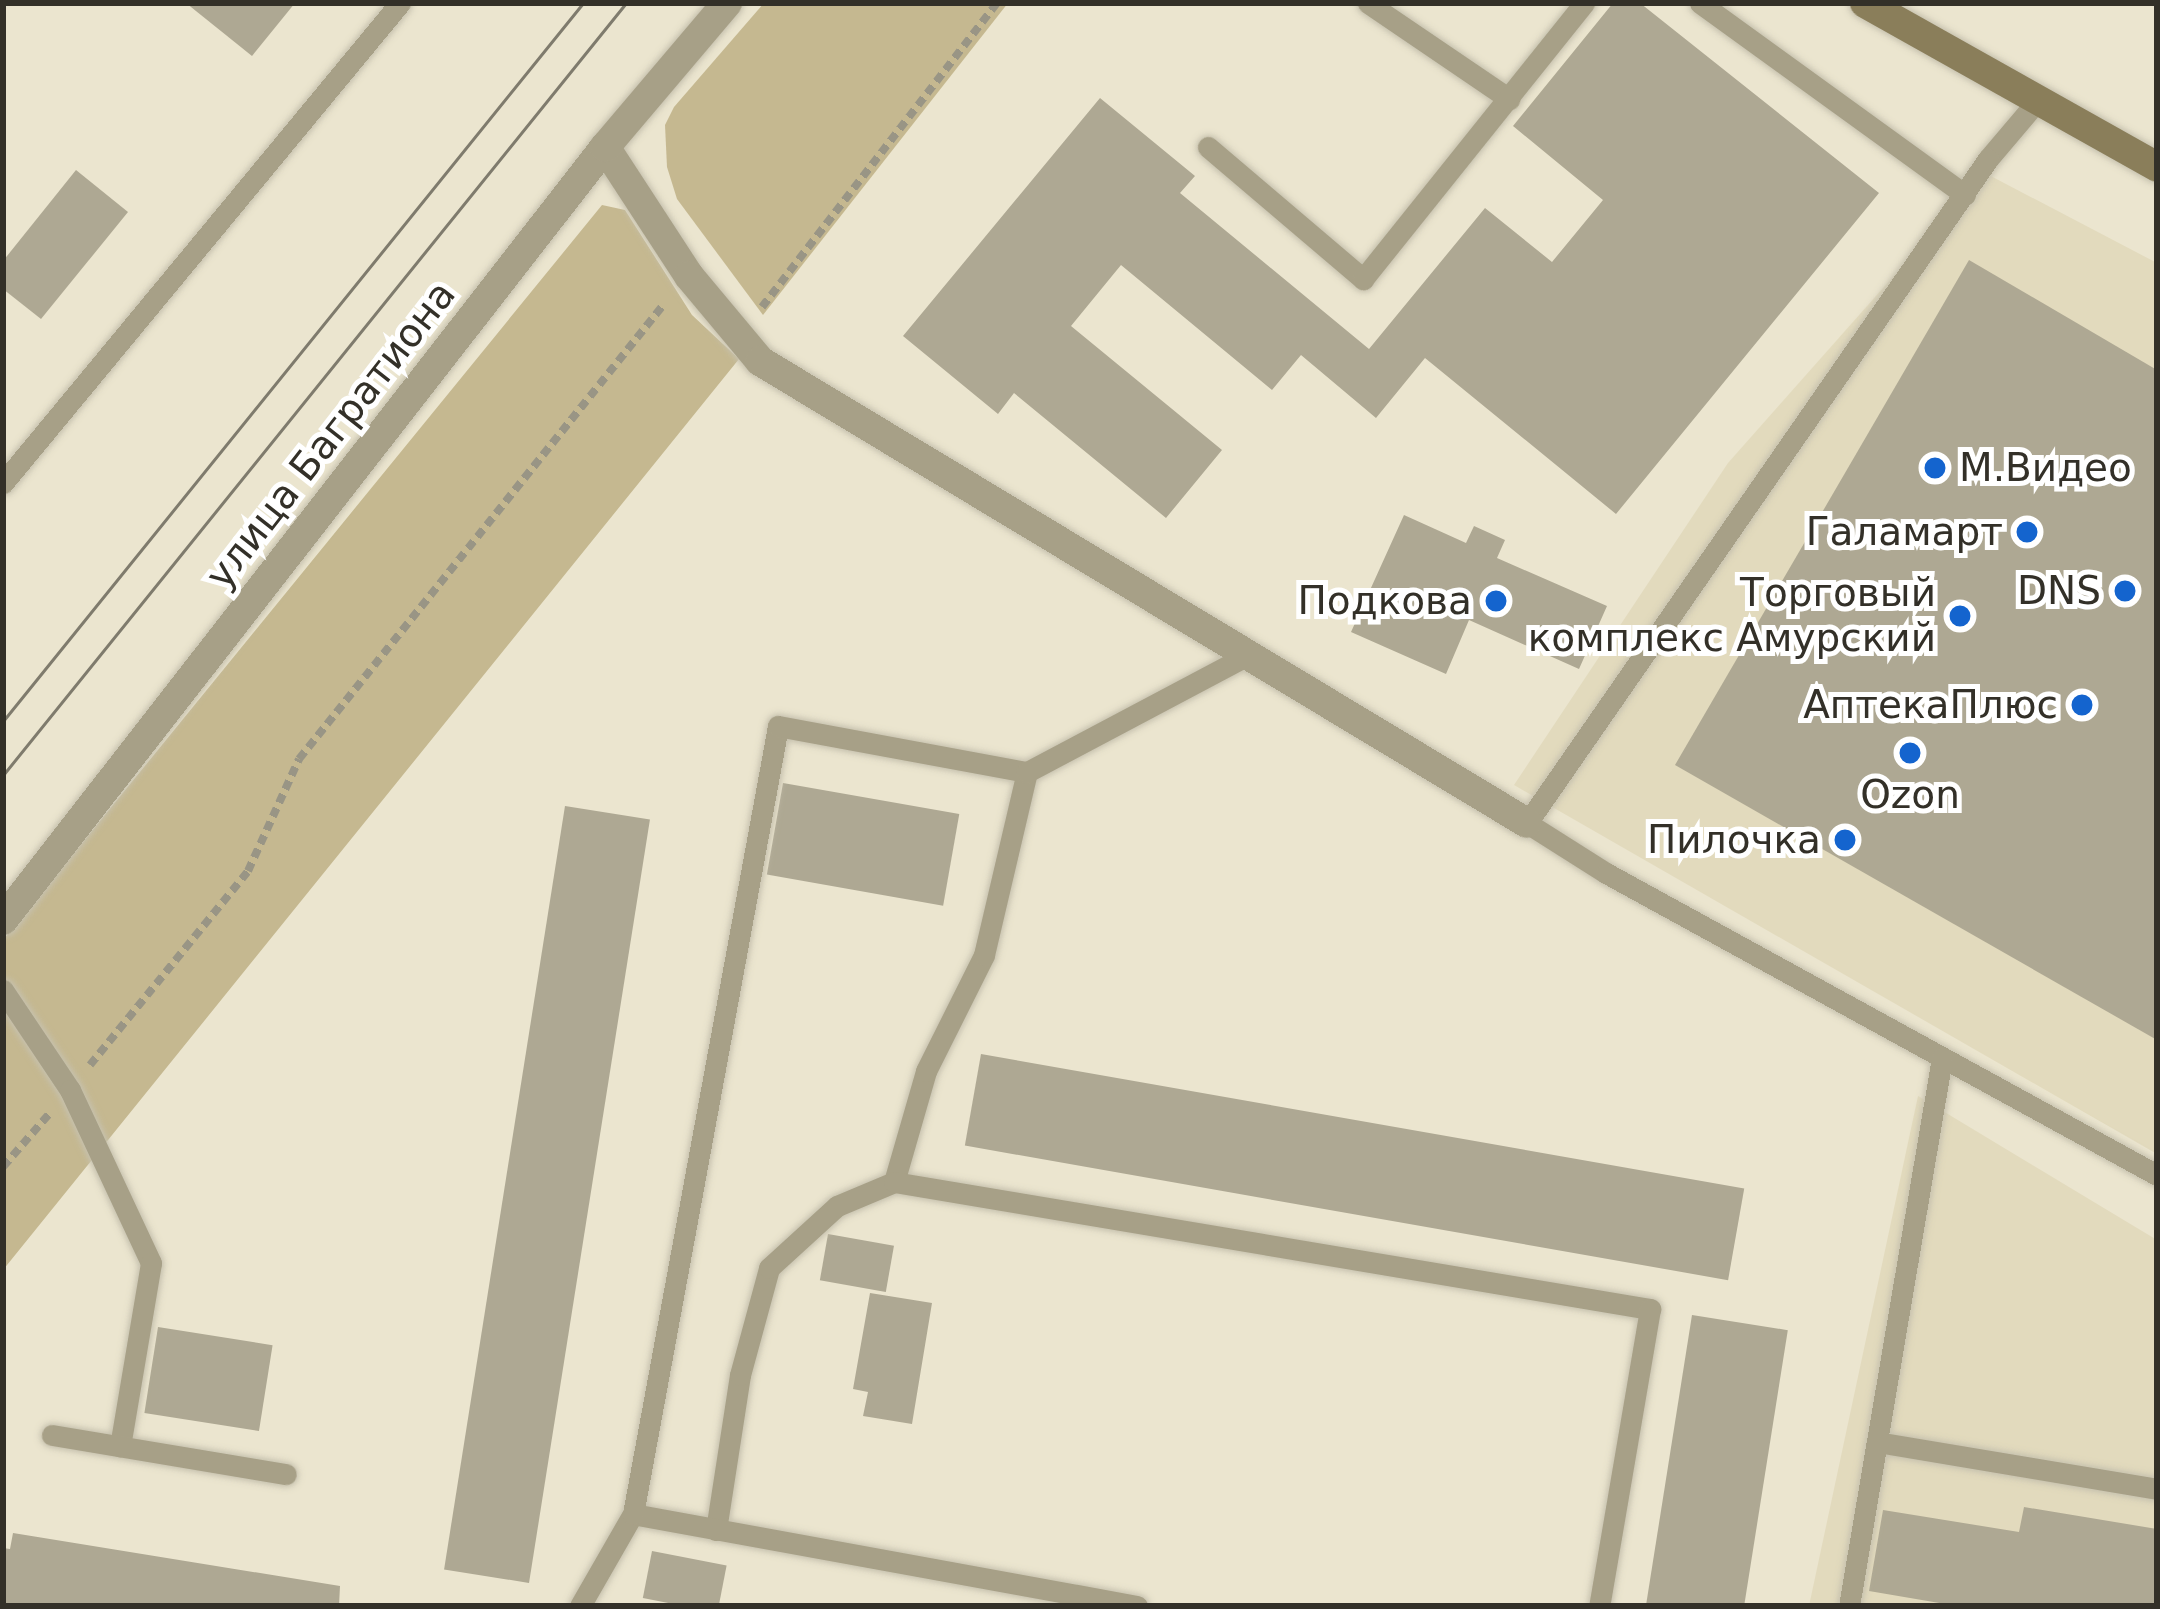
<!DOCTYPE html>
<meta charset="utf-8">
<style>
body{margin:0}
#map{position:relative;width:2160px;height:1609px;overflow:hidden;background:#ebe5cf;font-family:"DejaVu Sans",sans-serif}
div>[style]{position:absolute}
.built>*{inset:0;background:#e2dabd}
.green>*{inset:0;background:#c5b890}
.building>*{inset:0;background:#aea893;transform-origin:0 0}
.path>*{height:8px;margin-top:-4px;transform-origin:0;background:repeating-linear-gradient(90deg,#999585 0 9px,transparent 0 15px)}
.roads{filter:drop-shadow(0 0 3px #c6c1ae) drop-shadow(0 0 3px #c6c1ae)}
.service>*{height:21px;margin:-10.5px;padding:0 10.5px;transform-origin:10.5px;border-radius:10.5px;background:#a7a087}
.minor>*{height:30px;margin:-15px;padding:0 15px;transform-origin:15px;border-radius:15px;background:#a7a087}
.tertiary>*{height:30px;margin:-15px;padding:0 15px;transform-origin:15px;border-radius:15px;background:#a7a087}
.secondary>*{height:30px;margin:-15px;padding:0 15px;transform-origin:15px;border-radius:15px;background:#8a7e5a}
.tram>*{height:3px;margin:-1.5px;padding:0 1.5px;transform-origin:1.5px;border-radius:1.5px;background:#7f7b6d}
.dots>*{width:33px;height:33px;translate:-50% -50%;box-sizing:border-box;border:6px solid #fff;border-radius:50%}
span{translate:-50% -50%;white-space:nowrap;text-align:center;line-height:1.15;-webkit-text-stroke:10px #fff;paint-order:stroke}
.street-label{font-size:39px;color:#333028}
.poi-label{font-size:39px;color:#333028}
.left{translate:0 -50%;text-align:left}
.right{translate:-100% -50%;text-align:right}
.frame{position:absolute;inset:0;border:6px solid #333028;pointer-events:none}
</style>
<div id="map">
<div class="built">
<div style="clip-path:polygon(1985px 173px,2157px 263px,2157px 1154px,1514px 785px,1728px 463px)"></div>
<div style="clip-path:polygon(1918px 1096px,2157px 1240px,2157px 1606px,1809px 1606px)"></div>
</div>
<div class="green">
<div style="clip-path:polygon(764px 3px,1008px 3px,763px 315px,677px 199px,667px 167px,665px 125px,674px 107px)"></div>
<div style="clip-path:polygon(602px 205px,625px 210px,692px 315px,739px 359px,3px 1270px,3px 940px)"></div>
</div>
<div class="building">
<div style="clip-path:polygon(186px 3px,295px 3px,252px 56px)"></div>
<div style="clip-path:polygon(1613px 3px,1640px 3px,1879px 193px,1616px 514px,1425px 358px,1376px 418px,1301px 355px,1272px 390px,1121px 265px,1071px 326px,1222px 450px,1166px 518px,1014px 393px,998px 414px,903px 336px,1100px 98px,1195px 176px,1180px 193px,1369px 349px,1485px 208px,1552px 262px,1603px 200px,1513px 126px)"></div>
<div style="clip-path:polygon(76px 170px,128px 212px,41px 319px,3px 289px,3px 261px)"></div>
<div style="clip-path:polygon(1969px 260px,2157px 370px,2157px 1040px,1675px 765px)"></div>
<div style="clip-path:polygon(1404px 515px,1466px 543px,1474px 526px,1505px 540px,1497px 558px,1607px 606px,1579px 669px,1469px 620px,1446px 674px,1351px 632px)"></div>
<div style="left:783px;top:783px;width:179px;height:93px;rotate:10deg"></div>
<div style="left:565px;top:806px;width:86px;height:773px;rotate:9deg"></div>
<div style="left:981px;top:1054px;width:775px;height:93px;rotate:10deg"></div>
<div style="left:828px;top:1234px;width:67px;height:47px;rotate:10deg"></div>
<div style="clip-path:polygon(870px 1293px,932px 1303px,912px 1424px,863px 1416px,868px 1392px,853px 1389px)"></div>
<div style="left:1692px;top:1315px;width:97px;height:295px;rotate:9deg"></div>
<div style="left:158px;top:1327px;width:116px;height:87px;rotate:9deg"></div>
<div style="clip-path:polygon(2024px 1507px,2157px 1529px,2157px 1606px,1957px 1606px,1869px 1591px,1883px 1510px,2019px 1532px)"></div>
<div style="clip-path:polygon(13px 1533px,340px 1586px,339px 1606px,3px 1606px,3px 1548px,10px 1549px)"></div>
<div style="left:652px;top:1551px;width:76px;height:48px;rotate:11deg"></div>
</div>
<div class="path">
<div style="left:762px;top:307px;width:384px;rotate:-52.3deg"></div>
<div style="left:90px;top:1065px;width:250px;rotate:-50.8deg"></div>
<div style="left:248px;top:871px;width:123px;rotate:-65.5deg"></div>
<div style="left:299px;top:759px;width:583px;rotate:-51.26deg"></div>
<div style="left:3px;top:1167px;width:70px;rotate:-49deg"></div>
</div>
<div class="roads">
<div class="service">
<div style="left:1368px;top:3px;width:171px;rotate:34.2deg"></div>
<div style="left:1700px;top:3px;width:327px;rotate:35.9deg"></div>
<div style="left:2038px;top:100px;width:77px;rotate:130.3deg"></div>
<div style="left:1988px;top:159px;width:808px;rotate:124.77deg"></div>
<div style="left:1527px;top:823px;width:93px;rotate:32.3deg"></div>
<div style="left:1606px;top:873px;width:628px;rotate:28.73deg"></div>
<div style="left:1208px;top:147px;width:204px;rotate:40.4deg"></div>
<div style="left:1363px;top:279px;width:354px;rotate:-51.3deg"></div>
<div style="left:3px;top:483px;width:623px;rotate:-50.41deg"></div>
<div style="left:3px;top:990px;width:120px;rotate:56.2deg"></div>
<div style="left:70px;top:1090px;width:191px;rotate:64.9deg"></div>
<div style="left:151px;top:1263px;width:186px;rotate:99.6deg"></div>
<div style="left:894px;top:1182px;width:116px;rotate:-73.9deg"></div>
<div style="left:926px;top:1071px;width:130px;rotate:-63.4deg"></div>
<div style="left:984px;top:955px;width:188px;rotate:-76.8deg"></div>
<div style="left:52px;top:1435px;width:237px;rotate:9.5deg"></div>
<div style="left:1877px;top:1442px;width:284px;rotate:9.5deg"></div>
<div style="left:716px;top:1530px;width:157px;rotate:-81.2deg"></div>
<div style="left:740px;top:1375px;width:111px;rotate:-74.8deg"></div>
<div style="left:769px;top:1268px;width:92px;rotate:-42.4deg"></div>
<div style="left:837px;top:1206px;width:62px;rotate:-22.8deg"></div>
<div style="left:894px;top:1182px;width:767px;rotate:9.54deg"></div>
<div style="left:1650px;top:1309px;width:301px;rotate:99.7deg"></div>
<div style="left:580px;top:1606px;width:106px;rotate:-60.1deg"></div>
<div style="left:1137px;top:1606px;width:512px;rotate:-169.66deg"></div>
<div style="left:633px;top:1514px;width:801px;rotate:-79.57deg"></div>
<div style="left:778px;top:726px;width:253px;rotate:10.5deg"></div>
<div style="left:1027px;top:772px;width:248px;rotate:-27.9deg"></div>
<div style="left:1849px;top:1606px;width:556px;rotate:-80.37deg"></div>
</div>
<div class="minor">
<div style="left:605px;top:147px;width:154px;rotate:56.9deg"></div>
<div style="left:689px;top:276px;width:111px;rotate:50.1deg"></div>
<div style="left:760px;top:361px;width:895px;rotate:31.06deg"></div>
</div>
<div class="tertiary">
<div style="left:3px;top:920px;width:980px;rotate:-52.09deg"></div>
<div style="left:605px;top:147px;width:189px;rotate:-49.7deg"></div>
</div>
<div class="secondary">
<div style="left:1865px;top:3px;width:335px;rotate:29.3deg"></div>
</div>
</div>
<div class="tram">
<div style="left:3px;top:721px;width:923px;rotate:-51.07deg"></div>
<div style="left:3px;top:775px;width:992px;rotate:-51.1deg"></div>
</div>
<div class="dots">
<div style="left:1935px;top:468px;background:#1464ce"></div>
<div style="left:2027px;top:532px;background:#1464ce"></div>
<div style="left:2125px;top:591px;background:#1464ce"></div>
<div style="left:1496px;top:601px;background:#1464ce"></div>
<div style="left:1960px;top:616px;background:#1464ce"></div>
<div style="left:2082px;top:705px;background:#1464ce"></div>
<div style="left:1910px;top:753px;background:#1464ce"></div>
<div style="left:1845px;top:840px;background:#1464ce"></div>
</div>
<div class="street-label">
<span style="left:331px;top:435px;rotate:-52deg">улица Багратиона</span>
</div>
<div class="poi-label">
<span class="left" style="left:1959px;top:468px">М.Видео</span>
<span class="right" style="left:2003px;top:532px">Галамарт</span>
<span class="right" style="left:2101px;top:591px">DNS</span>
<span class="right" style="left:1936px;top:616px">Торговый<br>комплекс Амурский</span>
<span class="right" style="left:1472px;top:601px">Подкова</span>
<span class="right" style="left:2058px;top:705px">АптекаПлюс</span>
<span style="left:1910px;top:795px">Ozon</span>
<span class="right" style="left:1821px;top:840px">Пилочка</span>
</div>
<div class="frame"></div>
</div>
